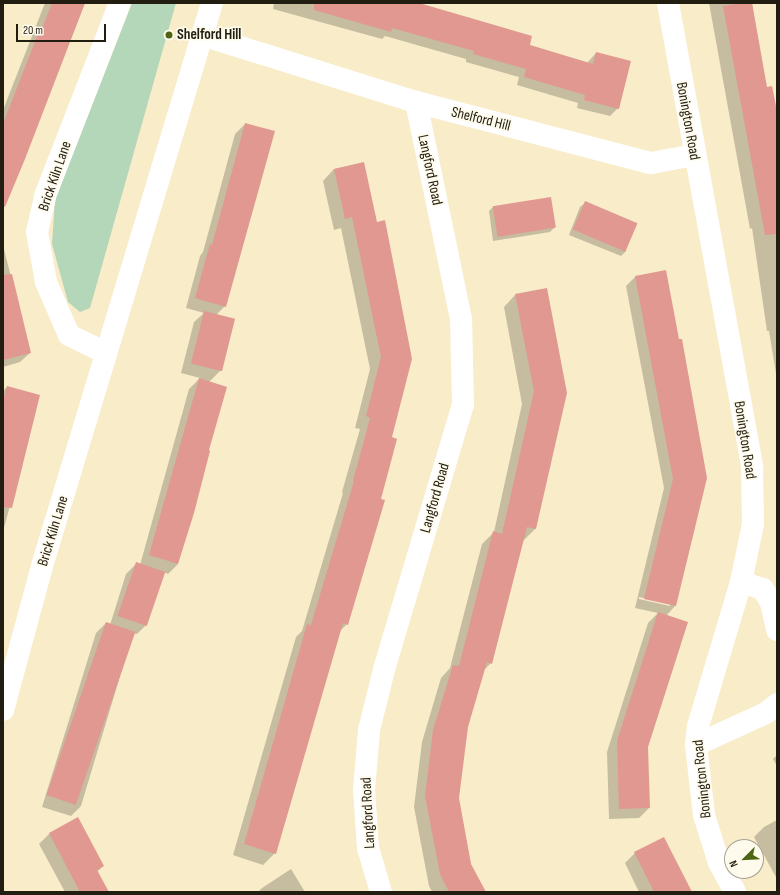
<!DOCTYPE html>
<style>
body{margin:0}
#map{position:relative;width:780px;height:895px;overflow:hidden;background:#f8ecc9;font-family:"Sofia Sans Condensed",sans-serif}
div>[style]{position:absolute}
.green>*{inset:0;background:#b4d6b9}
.shadow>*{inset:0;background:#0003}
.building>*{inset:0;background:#e09891;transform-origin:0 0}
.minor>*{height:22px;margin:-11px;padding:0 11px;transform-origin:11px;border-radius:11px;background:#fff}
.tertiary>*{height:22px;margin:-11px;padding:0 11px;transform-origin:11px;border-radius:11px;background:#fff}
.dots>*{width:11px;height:11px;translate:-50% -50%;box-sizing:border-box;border:2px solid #fefaec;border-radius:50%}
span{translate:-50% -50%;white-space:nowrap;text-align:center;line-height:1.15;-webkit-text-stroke:3.5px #fefaec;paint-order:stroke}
.poi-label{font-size:15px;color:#211d10;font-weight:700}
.left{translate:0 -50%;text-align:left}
.street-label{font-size:15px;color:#211d10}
.frame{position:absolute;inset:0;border:4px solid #211d10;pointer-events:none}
.north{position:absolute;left:724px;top:839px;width:40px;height:40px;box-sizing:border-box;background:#fefaec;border:1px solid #a6a294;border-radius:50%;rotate:246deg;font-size:11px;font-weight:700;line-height:16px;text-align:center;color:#211d10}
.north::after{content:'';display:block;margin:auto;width:14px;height:18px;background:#4d6513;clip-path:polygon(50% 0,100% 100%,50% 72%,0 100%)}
.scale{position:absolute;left:16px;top:24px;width:90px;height:18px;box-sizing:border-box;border:2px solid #211d10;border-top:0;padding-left:5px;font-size:12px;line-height:14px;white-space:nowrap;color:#211d10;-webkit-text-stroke:3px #fefaec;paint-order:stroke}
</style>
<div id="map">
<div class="green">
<div style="clip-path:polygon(132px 3px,176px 3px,90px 308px,80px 312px,68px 302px,52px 244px,55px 200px)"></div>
</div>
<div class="shadow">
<div style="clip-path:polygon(45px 3px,85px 3px,3px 209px,3px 110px)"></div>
<div style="clip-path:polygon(274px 3px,413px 3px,529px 45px,587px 63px,596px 53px,618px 108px,610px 116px,577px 108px,578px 103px,517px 85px,519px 77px,466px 62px,466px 59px,385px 36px,382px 39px,273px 9px)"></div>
<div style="clip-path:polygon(709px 3px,752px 3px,766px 88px,777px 117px,777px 380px,769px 331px,767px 331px,752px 228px,750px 229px)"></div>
<div style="clip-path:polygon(245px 124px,225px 306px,216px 315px,220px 371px,209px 382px,178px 564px,168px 574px,164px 572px,147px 624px,137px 634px,133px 633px,81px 806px,71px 816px,42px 807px,96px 633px,106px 623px,110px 625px,126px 574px,136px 564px,140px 565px,189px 389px,200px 378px,181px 373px,194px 322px,204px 313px,186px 308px,200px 256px,203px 252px,235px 134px)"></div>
<div style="clip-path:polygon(363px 163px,391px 438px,347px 624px,339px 632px,275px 853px,263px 865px,233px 855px,296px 637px,302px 631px,343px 493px,342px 492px,360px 429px,355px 428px,370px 369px,341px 228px,334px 230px,323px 181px,334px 169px)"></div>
<div style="clip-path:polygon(585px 203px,626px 251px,621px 256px,569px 235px,580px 207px)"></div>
<div style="clip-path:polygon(494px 206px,555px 227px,550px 232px,493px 241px,489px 211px)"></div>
<div style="clip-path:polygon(3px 245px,30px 353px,20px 362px,3px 367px)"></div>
<div style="clip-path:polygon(evenodd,636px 276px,706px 477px,675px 606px,666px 616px,647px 747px,649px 808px,639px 818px,609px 819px,607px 752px,648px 623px,658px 613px,635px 608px,664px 488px,626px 286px,636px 276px,639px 597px,670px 604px,670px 606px,639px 599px,639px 597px)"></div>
<div style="clip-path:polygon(515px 295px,566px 392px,535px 529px,523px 541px,491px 663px,483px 671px,467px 727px,458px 798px,471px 865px,485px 892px,432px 892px,429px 886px,414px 807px,422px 742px,441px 678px,450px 668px,482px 544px,494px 532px,522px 404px,504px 307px)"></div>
<div style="clip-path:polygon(7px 387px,39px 396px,3px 532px,3px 391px)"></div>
<div style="clip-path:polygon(777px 755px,777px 766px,773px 759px)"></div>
<div style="clip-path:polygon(77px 819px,103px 866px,97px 872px,108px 892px,65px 892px,39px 844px,49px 834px)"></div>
<div style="clip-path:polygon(777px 820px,777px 879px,754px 837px,764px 827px)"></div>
<div style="clip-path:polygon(664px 839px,691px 892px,639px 892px,625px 863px,635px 853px)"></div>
<div style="clip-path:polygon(291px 869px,305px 892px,258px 892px,262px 888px)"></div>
</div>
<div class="building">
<div style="clip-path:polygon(52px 3px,85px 3px,25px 159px,5px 207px,3px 206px,3px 124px,41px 26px,43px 26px)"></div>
<div style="clip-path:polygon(314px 3px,419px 3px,532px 36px,530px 45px,593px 64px,596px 52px,631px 61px,619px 109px,584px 100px,585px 95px,524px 77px,526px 69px,473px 54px,474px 51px,392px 28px,391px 32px,314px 10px)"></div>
<div style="clip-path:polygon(742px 3px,752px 3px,767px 87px,772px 86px,777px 111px,777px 234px,765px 235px,723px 6px)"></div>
<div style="clip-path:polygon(245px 123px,275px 131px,226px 307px,195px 298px,210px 244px,212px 245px)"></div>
<div style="clip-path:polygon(364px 162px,377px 222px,385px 220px,412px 359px,392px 437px,397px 439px,381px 499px,385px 500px,348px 625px,343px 623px,276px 854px,244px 844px,307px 624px,311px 625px,354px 481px,353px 481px,370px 418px,366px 416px,381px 357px,352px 217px,345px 219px,334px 169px)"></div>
<div style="left:551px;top:197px;width:31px;height:59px;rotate:81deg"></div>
<div style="left:585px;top:201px;width:57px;height:31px;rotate:23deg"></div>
<div style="clip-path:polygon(666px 270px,679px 339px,682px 339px,707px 478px,676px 606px,644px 599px,673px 479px,635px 276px)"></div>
<div style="clip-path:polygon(12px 274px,31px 353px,3px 360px,3px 275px)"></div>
<div style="clip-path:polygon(547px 288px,567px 393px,536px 529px,527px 527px,492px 664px,487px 662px,468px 727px,459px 798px,471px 864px,486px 892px,449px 892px,440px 874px,425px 796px,433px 730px,453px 665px,459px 666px,493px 531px,502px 534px,534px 391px,515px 294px)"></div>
<div style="left:204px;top:311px;width:32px;height:54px;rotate:14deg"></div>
<div style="clip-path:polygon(199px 378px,227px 387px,209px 450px,210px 451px,194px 513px,178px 564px,149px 555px)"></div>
<div style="clip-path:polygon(7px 386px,40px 395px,12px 508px,3px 507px,3px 401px)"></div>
<div style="left:136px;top:562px;width:31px;height:57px;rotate:19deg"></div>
<div style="clip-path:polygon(658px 612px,688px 622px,648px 747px,650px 808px,619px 809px,617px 741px)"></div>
<div style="left:106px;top:622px;width:31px;height:183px;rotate:19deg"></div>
<div style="clip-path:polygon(78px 817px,104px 866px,97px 870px,109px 892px,80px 892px,49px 833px)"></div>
<div style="clip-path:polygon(664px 837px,692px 892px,654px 892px,634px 852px)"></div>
</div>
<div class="minor">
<div style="left:668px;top:3px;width:472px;rotate:79.7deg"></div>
<div style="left:752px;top:467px;width:57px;rotate:89deg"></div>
<div style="left:753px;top:524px;width:59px;rotate:101.7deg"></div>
<div style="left:741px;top:582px;width:150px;rotate:106.6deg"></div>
<div style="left:698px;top:726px;width:19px;rotate:96deg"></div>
<div style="left:696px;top:745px;width:70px;rotate:83.5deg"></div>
<div style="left:704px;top:815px;width:50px;rotate:72.6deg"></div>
<div style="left:719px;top:863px;width:33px;rotate:61deg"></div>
<div style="left:202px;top:35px;width:224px;rotate:17.4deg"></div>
<div style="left:416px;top:102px;width:243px;rotate:14.6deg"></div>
<div style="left:651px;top:163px;width:44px;rotate:-10.5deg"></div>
<div style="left:106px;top:353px;width:41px;rotate:-154.1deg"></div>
<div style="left:69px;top:335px;width:58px;rotate:-113.5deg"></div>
<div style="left:46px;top:282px;width:51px;rotate:-100.2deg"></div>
<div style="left:37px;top:232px;width:37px;rotate:-77deg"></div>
<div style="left:45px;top:196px;width:207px;rotate:-68.8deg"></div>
<div style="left:741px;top:582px;width:23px;rotate:18deg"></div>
<div style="left:763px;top:589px;width:16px;rotate:60deg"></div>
<div style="left:771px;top:603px;width:28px;rotate:77deg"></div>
<div style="left:696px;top:745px;width:77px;rotate:-24.6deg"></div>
<div style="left:766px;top:713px;width:14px;rotate:-39deg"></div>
<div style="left:381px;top:892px;width:46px;rotate:-106.5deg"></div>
<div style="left:368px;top:848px;width:58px;rotate:-93.9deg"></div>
<div style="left:364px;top:790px;width:60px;rotate:-85.2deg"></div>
<div style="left:369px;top:730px;width:66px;rotate:-76deg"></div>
<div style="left:385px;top:666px;width:272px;rotate:-73.4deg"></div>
<div style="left:463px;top:405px;width:86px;rotate:-91.3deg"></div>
<div style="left:461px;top:319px;width:222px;rotate:-101.7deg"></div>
</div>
<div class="tertiary">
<div style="left:3px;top:710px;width:149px;rotate:-74.8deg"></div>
<div style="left:42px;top:566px;width:588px;rotate:-73.2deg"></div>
</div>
<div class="dots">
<div style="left:169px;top:35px;background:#4d6513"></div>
</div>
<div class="poi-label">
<span class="left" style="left:177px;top:35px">Shelford Hill</span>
</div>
<div class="street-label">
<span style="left:481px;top:119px;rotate:14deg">Shelford Hill</span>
<span style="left:688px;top:121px;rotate:80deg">Bonington Road</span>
<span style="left:430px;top:170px;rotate:78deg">Langford Road</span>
<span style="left:55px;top:176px;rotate:-71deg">Brick Kiln Lane</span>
<span style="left:745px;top:440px;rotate:81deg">Bonington Road</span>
<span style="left:435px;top:498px;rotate:-74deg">Langford Road</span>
<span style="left:53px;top:531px;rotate:-73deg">Brick Kiln Lane</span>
<span style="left:702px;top:779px;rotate:-96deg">Bonington Road</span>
<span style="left:368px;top:813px;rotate:-93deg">Langford Road</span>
</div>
<div class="frame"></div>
<div class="north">N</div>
<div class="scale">20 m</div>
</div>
